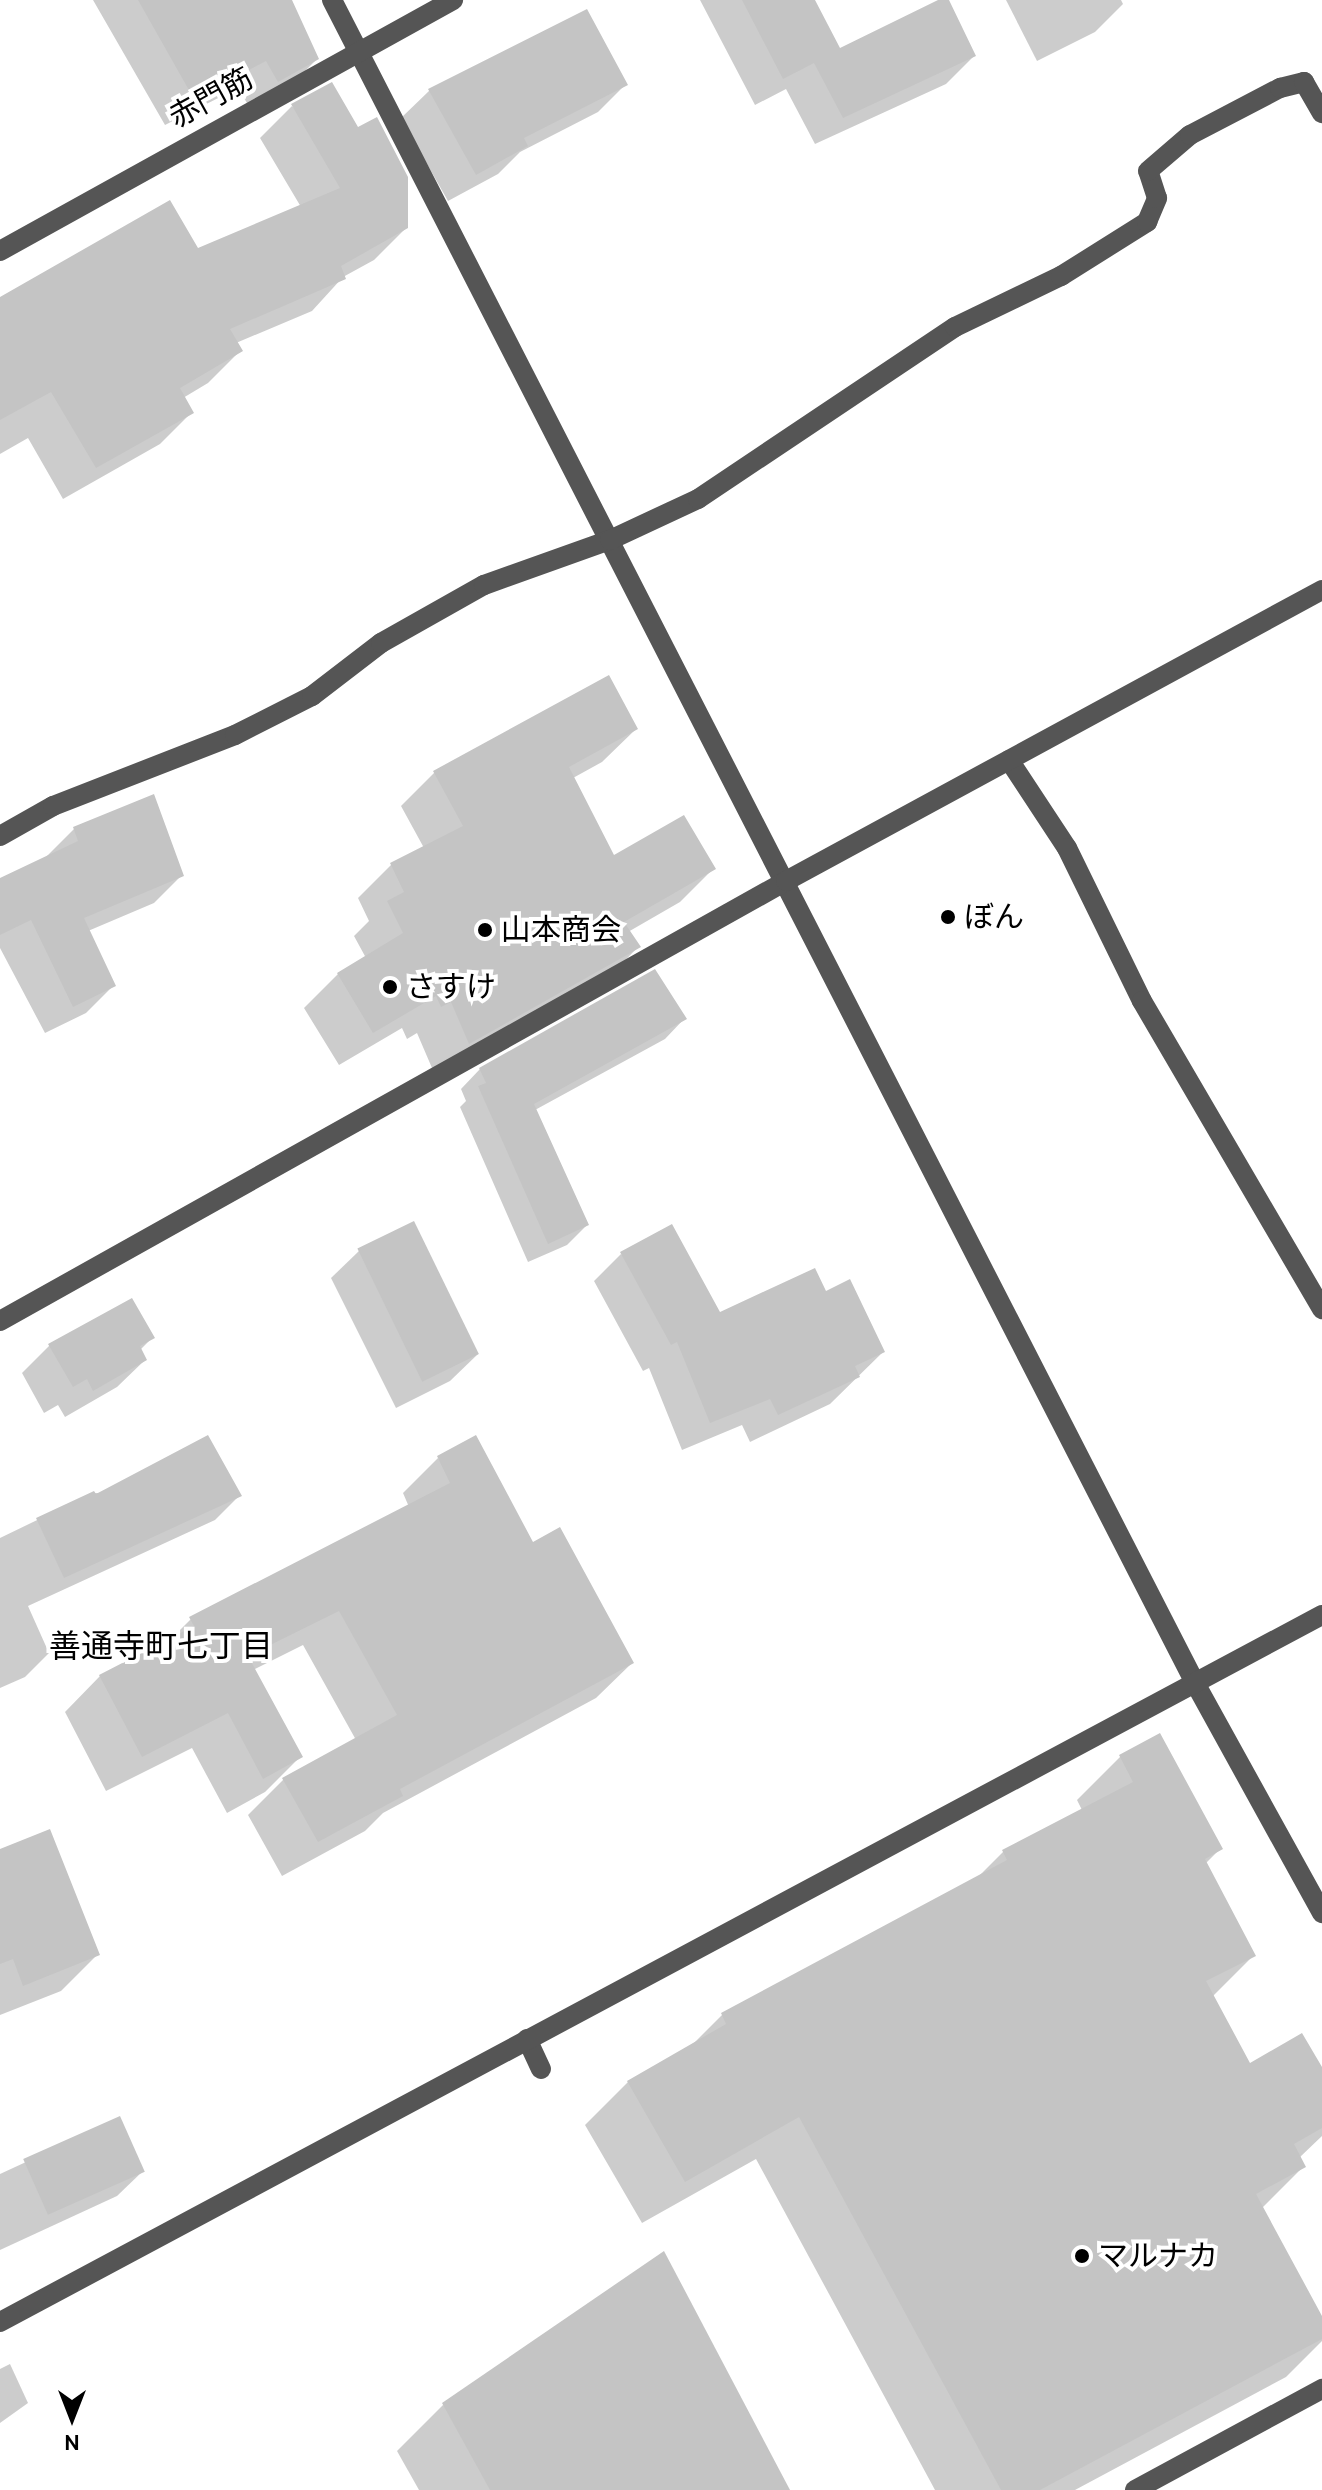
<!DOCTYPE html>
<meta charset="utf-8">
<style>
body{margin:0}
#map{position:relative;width:1322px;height:2490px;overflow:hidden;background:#fff;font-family:Cabin,"Noto Sans JP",sans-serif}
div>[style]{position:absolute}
.shadow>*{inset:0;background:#0003}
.building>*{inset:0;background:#c4c4c4;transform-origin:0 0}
.minor>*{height:20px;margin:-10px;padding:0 10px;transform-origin:10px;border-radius:10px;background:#555}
.dots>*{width:22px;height:22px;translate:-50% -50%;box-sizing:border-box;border:4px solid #fff;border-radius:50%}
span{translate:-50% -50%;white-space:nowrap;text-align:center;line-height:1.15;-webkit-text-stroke:8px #fff;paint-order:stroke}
.street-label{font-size:30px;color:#000}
.poi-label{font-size:30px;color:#000}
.left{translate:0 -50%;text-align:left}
.neighbourhood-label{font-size:32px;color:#000}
.north{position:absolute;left:32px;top:2378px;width:80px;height:80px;-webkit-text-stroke:6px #fff;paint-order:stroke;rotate:180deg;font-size:22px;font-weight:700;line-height:32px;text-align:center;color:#000}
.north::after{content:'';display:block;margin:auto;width:28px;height:36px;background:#000;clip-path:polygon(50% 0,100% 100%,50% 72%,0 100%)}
</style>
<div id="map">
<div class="shadow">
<div style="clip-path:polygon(93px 0,290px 0,317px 59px,289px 87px,250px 108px,238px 88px,165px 125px)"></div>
<div style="clip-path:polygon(700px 0,813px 0,839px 50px,947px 0,974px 56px,946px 84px,815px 144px,786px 89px,755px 105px)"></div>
<div style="clip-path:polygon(1006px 0,1121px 0,1123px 4px,1095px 32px,1037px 61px)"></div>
<div style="clip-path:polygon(625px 85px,598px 112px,520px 152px,498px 174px,448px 201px,401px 118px,429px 91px)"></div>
<div style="clip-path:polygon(292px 106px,406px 228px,374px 260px,343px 277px,312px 311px,236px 343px,240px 351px,208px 383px,183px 398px,192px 412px,160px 444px,63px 499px,28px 438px,0 454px,0 298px,197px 251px,301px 207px,260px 138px)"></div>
<div style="clip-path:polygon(636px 729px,602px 762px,573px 778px,614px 858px,713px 869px,680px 902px,628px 932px,638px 947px,605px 981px,435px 1075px,417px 1033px,407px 1039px,402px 1028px,339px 1065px,304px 1008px,338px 974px,366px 958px,354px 936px,369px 921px,358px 898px,391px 865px,424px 848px,401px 806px,434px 773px)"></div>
<div style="clip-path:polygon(74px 829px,182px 875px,154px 903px,88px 931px,114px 985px,86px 1013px,45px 1033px,0 948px,0 881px,46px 857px)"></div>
<div style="clip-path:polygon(684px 1019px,665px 1039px,535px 1110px,587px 1225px,567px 1245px,528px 1262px,460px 1107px,466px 1101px,461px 1089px,480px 1069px)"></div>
<div style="clip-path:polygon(359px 1251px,478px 1354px,450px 1381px,396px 1408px,331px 1278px)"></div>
<div style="clip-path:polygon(621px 1254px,719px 1314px,825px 1293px,883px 1352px,830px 1404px,750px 1442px,742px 1425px,682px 1450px,649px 1368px,643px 1371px,594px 1281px)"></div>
<div style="clip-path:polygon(152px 1338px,140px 1350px,145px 1360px,117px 1387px,65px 1417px,58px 1405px,44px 1413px,22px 1373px,49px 1346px)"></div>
<div style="clip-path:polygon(438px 1458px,532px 1545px,632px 1663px,596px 1698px,383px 1813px,365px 1831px,282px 1876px,248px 1815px,284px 1779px,356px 1740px,303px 1645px,253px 1670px,300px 1757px,265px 1792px,227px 1813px,192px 1748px,106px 1791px,65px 1712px,100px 1676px,169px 1641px,191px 1619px,409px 1507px,403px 1493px)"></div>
<div style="clip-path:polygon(93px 1493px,239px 1496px,215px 1520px,28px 1606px,49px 1653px,25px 1677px,0 1688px,0 1538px)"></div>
<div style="clip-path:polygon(1159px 1736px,1220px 1849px,1205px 1864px,1253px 1956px,1212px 1997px,1250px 2066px,1322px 2071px,1322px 2136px,1299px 2158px,1304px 2166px,1261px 2209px,1322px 2321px,1322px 2341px,1286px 2377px,1075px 2490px,935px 2490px,756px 2159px,642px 2223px,585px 2125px,628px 2082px,689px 2048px,722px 2015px,976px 1879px,1003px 1852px,1082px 1810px,1077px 1800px,1120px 1757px)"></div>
<div style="clip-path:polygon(0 1851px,97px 1955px,61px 1991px,0 2015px)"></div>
<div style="clip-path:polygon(119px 2119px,143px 2171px,117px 2196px,0 2250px,0 2174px)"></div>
<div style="clip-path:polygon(10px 2364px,28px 2403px,0 2423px,0 2369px)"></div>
<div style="clip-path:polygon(443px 2405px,788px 2490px,419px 2490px,397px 2451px)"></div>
</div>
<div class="building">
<div style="clip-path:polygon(138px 0,292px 0,319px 59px,278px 82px,266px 61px,194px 99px)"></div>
<div style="clip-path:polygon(742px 0,815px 0,840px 48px,938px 0,949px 0,976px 56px,843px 118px,814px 63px,783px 79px)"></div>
<div style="clip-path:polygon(587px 9px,628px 85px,524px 138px,528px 146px,476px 175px,428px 89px)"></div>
<div style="clip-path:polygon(332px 82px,358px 127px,377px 117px,408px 177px,408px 228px,341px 266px,346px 279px,230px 329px,243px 351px,180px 388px,194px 413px,96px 468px,51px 392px,0 420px,0 297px,170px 200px,198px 248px,340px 188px,291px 104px)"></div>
<div style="clip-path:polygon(609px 675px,638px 729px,569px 767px,614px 855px,684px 815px,716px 869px,624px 922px,641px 947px,469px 1044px,451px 1002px,441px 1007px,436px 996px,373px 1033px,337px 973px,403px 933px,387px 901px,404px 892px,390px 863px,463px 826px,433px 771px)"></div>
<div style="clip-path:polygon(154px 794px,184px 876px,84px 918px,116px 986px,73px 1007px,31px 920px,0 935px,0 878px,78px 841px,73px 827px)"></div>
<div style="clip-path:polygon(655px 969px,687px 1019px,534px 1104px,589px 1225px,548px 1244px,478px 1086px,486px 1083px,479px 1068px)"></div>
<div style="left:414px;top:1221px;width:148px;height:63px;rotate:64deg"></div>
<div style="clip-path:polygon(672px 1224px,720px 1312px,815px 1268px,826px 1291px,850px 1279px,885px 1352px,855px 1366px,860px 1377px,778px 1415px,770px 1399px,710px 1423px,677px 1342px,671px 1345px,620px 1252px)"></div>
<div style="clip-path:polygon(132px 1298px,155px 1338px,140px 1346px,147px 1360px,93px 1391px,87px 1379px,73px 1387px,48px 1344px)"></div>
<div style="clip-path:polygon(208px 1435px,242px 1496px,64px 1578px,36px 1518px,94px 1491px,96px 1494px)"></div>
<div style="clip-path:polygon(476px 1435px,533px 1542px,560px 1527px,634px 1663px,400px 1789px,403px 1796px,318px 1842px,282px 1778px,397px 1715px,339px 1611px,248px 1656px,303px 1757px,263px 1779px,228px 1713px,142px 1757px,99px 1675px,194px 1626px,189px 1617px,450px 1483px,437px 1456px)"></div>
<div style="clip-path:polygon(1160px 1733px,1223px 1849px,1205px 1859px,1256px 1956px,1206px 1981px,1250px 2063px,1302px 2033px,1322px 2067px,1322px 2128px,1294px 2144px,1306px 2167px,1256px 2194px,1322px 2316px,1322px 2339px,1040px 2490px,1001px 2490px,799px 2117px,685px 2182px,627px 2081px,726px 2024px,721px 2013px,1007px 1860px,1002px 1850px,1133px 1782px,1119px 1755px)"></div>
<div style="clip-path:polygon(50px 1829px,100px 1955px,23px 1986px,13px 1959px,0 1964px,0 1849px)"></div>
<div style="left:120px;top:2116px;width:61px;height:106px;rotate:66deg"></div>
<div style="clip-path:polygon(664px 2251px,790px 2490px,490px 2490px,442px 2403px)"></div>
</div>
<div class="minor">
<div style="left:332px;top:0;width:1891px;rotate:62.85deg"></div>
<div style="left:1195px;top:1683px;width:263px;rotate:61.1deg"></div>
<div style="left:0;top:251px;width:518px;rotate:-28.99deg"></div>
<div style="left:1009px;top:760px;width:105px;rotate:56.6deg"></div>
<div style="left:1067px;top:848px;width:170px;rotate:63.9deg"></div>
<div style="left:1142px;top:1001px;width:357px;rotate:59.7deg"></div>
<div style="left:0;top:836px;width:61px;rotate:-29.5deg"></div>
<div style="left:53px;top:806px;width:195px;rotate:-21.3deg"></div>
<div style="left:235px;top:735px;width:86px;rotate:-26.9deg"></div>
<div style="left:312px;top:696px;width:87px;rotate:-37.5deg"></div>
<div style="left:381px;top:643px;width:118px;rotate:-29.4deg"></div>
<div style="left:484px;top:585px;width:134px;rotate:-19.7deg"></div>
<div style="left:610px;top:540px;width:97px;rotate:-25deg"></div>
<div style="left:698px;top:499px;width:309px;rotate:-33.8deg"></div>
<div style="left:955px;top:327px;width:118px;rotate:-25.7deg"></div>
<div style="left:1061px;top:276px;width:102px;rotate:-32.1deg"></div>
<div style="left:1147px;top:222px;width:26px;rotate:-67deg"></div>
<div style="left:1157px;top:198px;width:28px;rotate:-108deg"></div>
<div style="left:1148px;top:171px;width:55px;rotate:-40.6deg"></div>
<div style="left:1190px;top:135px;width:102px;rotate:-27.6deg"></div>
<div style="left:1280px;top:88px;width:25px;rotate:-14deg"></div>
<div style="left:1304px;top:82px;width:36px;rotate:60deg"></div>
<div style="left:0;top:1321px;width:901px;rotate:-29.24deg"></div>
<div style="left:786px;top:881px;width:610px;rotate:-28.5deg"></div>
<div style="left:527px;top:2039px;width:33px;rotate:65deg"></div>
<div style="left:0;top:2322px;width:1499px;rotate:-28.14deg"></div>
<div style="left:1135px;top:2490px;width:213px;rotate:-28.4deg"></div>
</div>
<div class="dots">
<div style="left:948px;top:917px;background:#000"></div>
<div style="left:485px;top:930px;background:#000"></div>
<div style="left:390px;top:987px;background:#000"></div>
<div style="left:1082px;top:2256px;background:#000"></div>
</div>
<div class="street-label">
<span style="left:211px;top:98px;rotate:-29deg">赤門筋</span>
</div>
<div class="poi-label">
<span class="left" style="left:964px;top:917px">ぼん</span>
<span class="left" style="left:501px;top:930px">山本商会</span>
<span class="left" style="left:406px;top:987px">さすけ</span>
<span class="left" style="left:1098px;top:2256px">マルナカ</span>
</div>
<div class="neighbourhood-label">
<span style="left:161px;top:1646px">善通寺町七丁目</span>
</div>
<div class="north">N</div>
</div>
